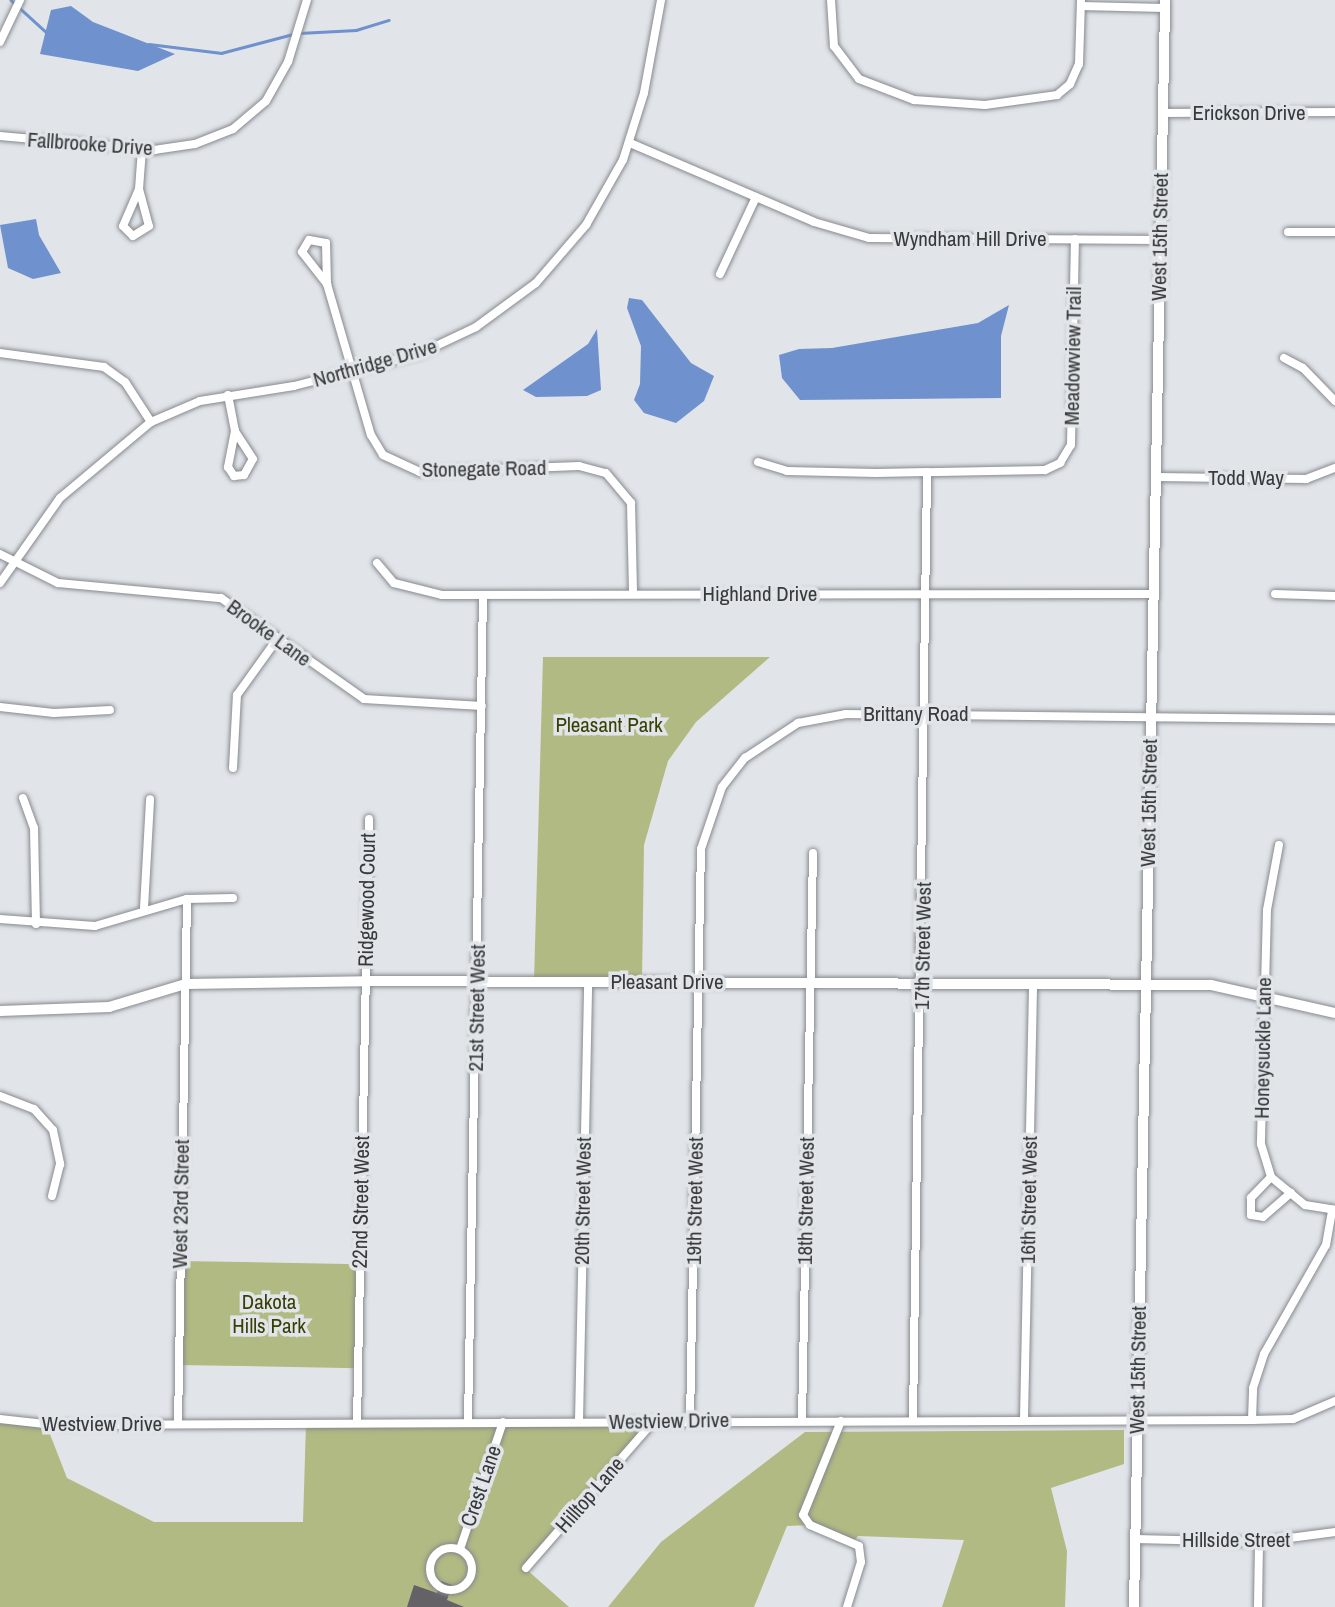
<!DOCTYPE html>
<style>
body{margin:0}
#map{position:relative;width:1335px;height:1607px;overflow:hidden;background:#e1e5e9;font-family:"Archivo Narrow",sans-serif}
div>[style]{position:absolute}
.green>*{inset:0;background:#b1ba82;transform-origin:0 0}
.water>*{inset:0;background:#6f91ce}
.stream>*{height:2.5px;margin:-1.25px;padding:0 1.25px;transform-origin:1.25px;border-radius:1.25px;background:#6f91ce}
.building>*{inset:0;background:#646267}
.roads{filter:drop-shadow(0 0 2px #868a8e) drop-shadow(0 0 2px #868a8e)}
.street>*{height:8px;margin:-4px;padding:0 4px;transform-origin:4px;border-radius:4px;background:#fff}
.street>.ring{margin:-4px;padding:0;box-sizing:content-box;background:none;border:8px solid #fff;border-radius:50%}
.secondary>*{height:10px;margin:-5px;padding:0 5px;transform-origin:5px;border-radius:5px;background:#fff}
span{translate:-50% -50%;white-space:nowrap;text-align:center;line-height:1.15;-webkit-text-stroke:7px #e1e5e9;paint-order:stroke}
.street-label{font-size:21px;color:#37393a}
.park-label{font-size:21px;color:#393f03}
</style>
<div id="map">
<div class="green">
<div style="clip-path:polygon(543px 657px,770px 657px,696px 722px,668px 761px,644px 845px,642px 982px,534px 982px)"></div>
<div style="left:180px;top:1261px;width:180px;height:104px;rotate:1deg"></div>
<div style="clip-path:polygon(0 1419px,46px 1424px,67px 1478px,154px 1522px,303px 1522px,306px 1423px,654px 1421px,526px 1569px,569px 1607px,0 1607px)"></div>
<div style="clip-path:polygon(1124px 1430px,1124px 1464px,1051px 1488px,1067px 1551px,1065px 1607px,942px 1607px,964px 1540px,858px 1536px,854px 1541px,810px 1525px,787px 1526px,754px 1607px,608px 1607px,661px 1542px,805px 1432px)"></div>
</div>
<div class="water">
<div style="clip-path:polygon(71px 6px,93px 22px,175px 54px,138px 71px,40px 54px,51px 10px)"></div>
<div style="clip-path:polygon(36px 219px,39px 235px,61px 273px,33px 279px,8px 268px,0 225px)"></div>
<div style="clip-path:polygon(629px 298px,642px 300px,691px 363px,714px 376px,704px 401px,676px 423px,644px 413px,634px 400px,640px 384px,641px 346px,627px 308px)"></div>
<div style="clip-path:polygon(1009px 305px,1001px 336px,1001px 398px,800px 400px,782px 378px,779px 355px,799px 349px,832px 348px,978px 323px)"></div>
<div style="clip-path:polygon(597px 329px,601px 390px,587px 396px,536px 397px,523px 390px,588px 344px)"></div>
</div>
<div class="stream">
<div style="left:11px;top:0;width:47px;rotate:42.4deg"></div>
<div style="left:299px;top:33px;width:57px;rotate:-3deg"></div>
<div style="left:356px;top:30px;width:34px;rotate:-17deg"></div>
<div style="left:149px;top:44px;width:73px;rotate:7.1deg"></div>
<div style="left:221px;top:53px;width:74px;rotate:-14.8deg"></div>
</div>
<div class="building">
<div style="clip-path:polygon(441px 1581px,452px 1585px,447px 1600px,464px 1607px,407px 1607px,414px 1585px,437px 1593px)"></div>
</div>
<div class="roads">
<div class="street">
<div style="left:831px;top:0;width:46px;rotate:86.3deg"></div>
<div style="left:834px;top:46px;width:41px;rotate:52.9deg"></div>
<div style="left:859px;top:79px;width:59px;rotate:20.9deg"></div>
<div style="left:914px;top:100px;width:71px;rotate:4deg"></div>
<div style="left:985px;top:105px;width:73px;rotate:-7.9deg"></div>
<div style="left:1057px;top:95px;width:17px;rotate:-40deg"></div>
<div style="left:1070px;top:84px;width:22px;rotate:-66deg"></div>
<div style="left:1079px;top:64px;width:64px;rotate:-88.2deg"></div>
<div style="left:1081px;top:6px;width:84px;rotate:1.4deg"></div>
<div style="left:0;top:42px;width:47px;rotate:-64.5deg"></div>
<div style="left:1163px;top:113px;width:172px;rotate:-0.3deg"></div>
<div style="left:0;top:136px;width:155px;rotate:5.2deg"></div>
<div style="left:154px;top:150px;width:41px;rotate:-8.3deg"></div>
<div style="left:195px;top:144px;width:41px;rotate:-21.5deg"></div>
<div style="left:233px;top:129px;width:43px;rotate:-40.3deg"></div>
<div style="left:266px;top:101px;width:45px;rotate:-60.6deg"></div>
<div style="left:288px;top:62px;width:65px;rotate:-73deg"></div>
<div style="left:630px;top:143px;width:200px;rotate:23.2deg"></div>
<div style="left:814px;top:222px;width:57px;rotate:16.2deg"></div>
<div style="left:869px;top:238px;width:291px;rotate:0.4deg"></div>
<div style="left:139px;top:189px;width:38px;rotate:75deg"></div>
<div style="left:149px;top:226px;width:19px;rotate:148deg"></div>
<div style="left:133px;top:236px;width:14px;rotate:-135deg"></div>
<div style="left:123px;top:226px;width:40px;rotate:-66.6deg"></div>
<div style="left:139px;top:189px;width:40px;rotate:-85.7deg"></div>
<div style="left:1288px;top:232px;width:47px"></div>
<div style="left:720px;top:274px;width:85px;rotate:-64.9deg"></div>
<div style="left:327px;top:284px;width:41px;rotate:-91.4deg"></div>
<div style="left:326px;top:243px;width:17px;rotate:-170deg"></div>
<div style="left:309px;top:240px;width:14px;rotate:120deg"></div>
<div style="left:302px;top:252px;width:41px;rotate:52deg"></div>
<div style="left:327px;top:284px;width:157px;rotate:73.8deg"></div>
<div style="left:371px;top:435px;width:23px;rotate:59deg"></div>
<div style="left:383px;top:455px;width:41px;rotate:24.7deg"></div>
<div style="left:420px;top:472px;width:159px;rotate:-2.2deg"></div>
<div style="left:579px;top:466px;width:28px;rotate:15deg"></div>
<div style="left:606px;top:473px;width:39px;rotate:50deg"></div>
<div style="left:631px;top:503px;width:90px;rotate:88.7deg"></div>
<div style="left:0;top:353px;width:105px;rotate:7.7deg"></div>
<div style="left:104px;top:367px;width:26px;rotate:36deg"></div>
<div style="left:125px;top:382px;width:48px;rotate:57deg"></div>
<div style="left:1284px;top:358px;width:21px;rotate:28deg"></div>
<div style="left:1303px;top:368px;width:46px;rotate:45.9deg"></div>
<div style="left:228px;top:395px;width:37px;rotate:79deg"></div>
<div style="left:235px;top:431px;width:37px;rotate:101deg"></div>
<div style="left:228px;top:467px;width:11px;rotate:56deg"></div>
<div style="left:234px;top:476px;width:10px;rotate:-6deg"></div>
<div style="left:244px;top:475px;width:18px;rotate:-61deg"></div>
<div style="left:253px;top:459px;width:33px;rotate:-123deg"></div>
<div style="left:758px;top:462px;width:30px;rotate:17deg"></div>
<div style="left:787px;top:471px;width:89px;rotate:1.3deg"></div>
<div style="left:876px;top:473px;width:169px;rotate:-1deg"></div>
<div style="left:1045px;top:470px;width:17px;rotate:-25deg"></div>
<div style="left:1060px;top:463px;width:21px;rotate:-59deg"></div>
<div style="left:1071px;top:445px;width:206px;rotate:-88.9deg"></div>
<div style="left:1156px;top:477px;width:150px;rotate:0.8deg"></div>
<div style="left:1306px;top:479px;width:31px;rotate:-21deg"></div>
<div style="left:0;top:554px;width:65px;rotate:26.6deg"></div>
<div style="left:58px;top:583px;width:164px;rotate:5.3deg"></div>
<div style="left:221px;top:598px;width:175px;rotate:35.2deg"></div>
<div style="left:364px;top:699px;width:118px;rotate:3.4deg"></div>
<div style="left:377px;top:563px;width:26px;rotate:50deg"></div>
<div style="left:394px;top:583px;width:49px;rotate:14deg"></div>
<div style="left:442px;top:595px;width:712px;rotate:-0.08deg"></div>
<div style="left:0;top:583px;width:104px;rotate:-54.8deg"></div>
<div style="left:60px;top:498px;width:119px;rotate:-39.9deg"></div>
<div style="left:151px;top:422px;width:53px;rotate:-23.2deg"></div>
<div style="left:200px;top:401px;width:95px;rotate:-9.1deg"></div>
<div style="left:294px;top:386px;width:129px;rotate:-14.4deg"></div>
<div style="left:419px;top:354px;width:63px;rotate:-25.3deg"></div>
<div style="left:476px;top:327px;width:74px;rotate:-36.3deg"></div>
<div style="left:536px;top:283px;width:77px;rotate:-49.2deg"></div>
<div style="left:586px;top:225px;width:75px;rotate:-60.4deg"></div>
<div style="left:623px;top:160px;width:70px;rotate:-72.6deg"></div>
<div style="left:644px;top:93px;width:95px;rotate:-79.6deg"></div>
<div style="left:1275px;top:594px;width:60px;rotate:1.9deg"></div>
<div style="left:0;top:707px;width:54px;rotate:6.3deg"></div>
<div style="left:54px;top:713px;width:56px;rotate:-3.1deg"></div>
<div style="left:233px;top:768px;width:73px;rotate:-86.9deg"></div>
<div style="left:237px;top:695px;width:70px;rotate:-54.3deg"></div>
<div style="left:23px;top:798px;width:32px;rotate:70deg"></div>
<div style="left:34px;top:828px;width:96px;rotate:88.8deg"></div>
<div style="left:1279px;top:845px;width:66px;rotate:100.5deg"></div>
<div style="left:1267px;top:910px;width:234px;rotate:91.5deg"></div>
<div style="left:1261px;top:1144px;width:34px;rotate:73deg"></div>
<div style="left:1271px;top:1177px;width:44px;rotate:39.5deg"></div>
<div style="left:1305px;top:1205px;width:30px;rotate:9deg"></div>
<div style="left:187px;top:899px;width:46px;rotate:-1.2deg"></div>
<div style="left:144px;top:908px;width:109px;rotate:-86.8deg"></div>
<div style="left:0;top:919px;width:95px;rotate:4.2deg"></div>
<div style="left:95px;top:926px;width:96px;rotate:-16.4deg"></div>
<div style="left:187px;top:899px;width:525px;rotate:90.98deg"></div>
<div style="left:0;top:1096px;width:36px;rotate:21deg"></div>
<div style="left:34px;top:1109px;width:28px;rotate:48deg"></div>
<div style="left:53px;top:1130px;width:35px;rotate:78deg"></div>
<div style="left:60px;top:1164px;width:33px;rotate:104deg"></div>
<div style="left:1271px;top:1177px;width:29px;rotate:134deg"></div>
<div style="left:1251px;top:1198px;width:17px;rotate:90deg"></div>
<div style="left:1251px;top:1215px;width:12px;rotate:9deg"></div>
<div style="left:1263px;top:1217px;width:37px;rotate:-41deg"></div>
<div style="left:1024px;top:1418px;width:435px;rotate:-88.8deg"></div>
<div style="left:0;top:1419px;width:54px;rotate:6.3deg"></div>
<div style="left:54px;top:1425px;width:1198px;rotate:-0.24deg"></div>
<div style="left:1252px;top:1420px;width:41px;rotate:-1.4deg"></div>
<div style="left:1293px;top:1419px;width:46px;rotate:-23.2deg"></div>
<div style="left:913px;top:1419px;width:947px;rotate:-89.15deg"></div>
<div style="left:690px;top:1420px;width:571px;rotate:-88.9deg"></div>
<div style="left:701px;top:849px;width:65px;rotate:-71.3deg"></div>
<div style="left:722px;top:787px;width:37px;rotate:-52deg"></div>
<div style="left:745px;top:758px;width:64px;rotate:-33.4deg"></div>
<div style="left:798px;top:723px;width:49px;rotate:-10.6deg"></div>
<div style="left:846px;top:714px;width:489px;rotate:0.6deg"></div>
<div style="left:802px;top:1420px;width:567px;rotate:-88.89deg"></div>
<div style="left:1252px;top:1420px;width:32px;rotate:-88deg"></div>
<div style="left:1253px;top:1388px;width:36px;rotate:-72deg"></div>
<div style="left:1264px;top:1354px;width:125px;rotate:-60.4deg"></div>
<div style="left:1326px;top:1245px;width:36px;rotate:-80deg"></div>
<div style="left:579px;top:1421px;width:439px;rotate:-88.8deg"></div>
<div style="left:841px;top:1421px;width:101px;rotate:112deg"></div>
<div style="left:803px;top:1515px;width:12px;rotate:55deg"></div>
<div style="left:810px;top:1525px;width:53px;rotate:23.2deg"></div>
<div style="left:859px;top:1546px;width:16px;rotate:83deg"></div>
<div style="left:861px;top:1562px;width:47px;rotate:107.3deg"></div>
<div style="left:468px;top:1422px;width:827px;rotate:-88.96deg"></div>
<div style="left:357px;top:1423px;width:604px;rotate:-88.86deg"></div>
<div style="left:1135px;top:1539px;width:124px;rotate:1.4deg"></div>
<div style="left:1259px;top:1542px;width:77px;rotate:-7.5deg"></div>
<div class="ring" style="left:430px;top:1548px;width:34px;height:34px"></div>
<div style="left:460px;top:1549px;width:134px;rotate:-71.3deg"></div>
<div style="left:526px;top:1568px;width:195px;rotate:-49deg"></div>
<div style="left:1258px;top:1607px;width:65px;rotate:-89.1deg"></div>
</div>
<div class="secondary">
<div style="left:0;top:1011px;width:109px;rotate:-2.1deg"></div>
<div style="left:109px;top:1007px;width:79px;rotate:-16.8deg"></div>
<div style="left:185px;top:984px;width:181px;rotate:-0.9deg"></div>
<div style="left:366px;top:981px;width:845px;rotate:0.27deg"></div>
<div style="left:1211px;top:985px;width:127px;rotate:12.7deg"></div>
<div style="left:1134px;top:1607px;width:1607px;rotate:-88.89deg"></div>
</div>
</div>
<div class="street-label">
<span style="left:1249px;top:113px">Erickson Drive</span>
<span style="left:90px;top:144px;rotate:4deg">Fallbrooke Drive</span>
<span style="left:1160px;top:237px;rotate:-89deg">West 15th Street</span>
<span style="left:970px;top:239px">Wyndham Hill Drive</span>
<span style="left:1073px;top:356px;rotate:-89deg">Meadowview Trail</span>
<span style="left:375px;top:363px;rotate:-16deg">Northridge Drive</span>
<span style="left:484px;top:469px;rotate:-1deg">Stonegate Road</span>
<span style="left:1246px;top:478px">Todd Way</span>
<span style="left:760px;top:594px">Highland Drive</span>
<span style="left:269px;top:633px;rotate:36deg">Brooke Lane</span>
<span style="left:916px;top:714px">Brittany Road</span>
<span style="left:1149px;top:803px;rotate:-89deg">West 15th Street</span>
<span style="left:367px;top:900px;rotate:-89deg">Ridgewood Court</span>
<span style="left:923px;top:946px;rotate:-89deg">17th Street West</span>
<span style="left:667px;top:982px">Pleasant Drive</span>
<span style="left:477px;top:1008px;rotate:-89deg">21st Street West</span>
<span style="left:1263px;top:1048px;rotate:-89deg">Honeysuckle Lane</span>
<span style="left:1029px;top:1200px;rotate:-89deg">16th Street West</span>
<span style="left:583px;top:1201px;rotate:-89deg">20th Street West</span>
<span style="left:695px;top:1201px;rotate:-89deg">19th Street West</span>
<span style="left:806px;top:1201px;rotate:-89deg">18th Street West</span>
<span style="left:361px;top:1202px;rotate:-89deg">22nd Street West</span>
<span style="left:181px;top:1204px;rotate:-89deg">West 23rd Street</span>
<span style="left:1138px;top:1370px;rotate:-89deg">West 15th Street</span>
<span style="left:669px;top:1421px;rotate:-1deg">Westview Drive</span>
<span style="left:102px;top:1424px">Westview Drive</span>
<span style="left:481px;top:1486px;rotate:-71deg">Crest Lane</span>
<span style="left:590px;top:1495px;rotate:-49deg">Hilltop Lane</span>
<span style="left:1236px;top:1540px">Hillside Street</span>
</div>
<div class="park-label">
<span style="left:609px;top:725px">Pleasant Park</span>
<span style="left:269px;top:1314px">Dakota<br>Hills Park</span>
</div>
</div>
